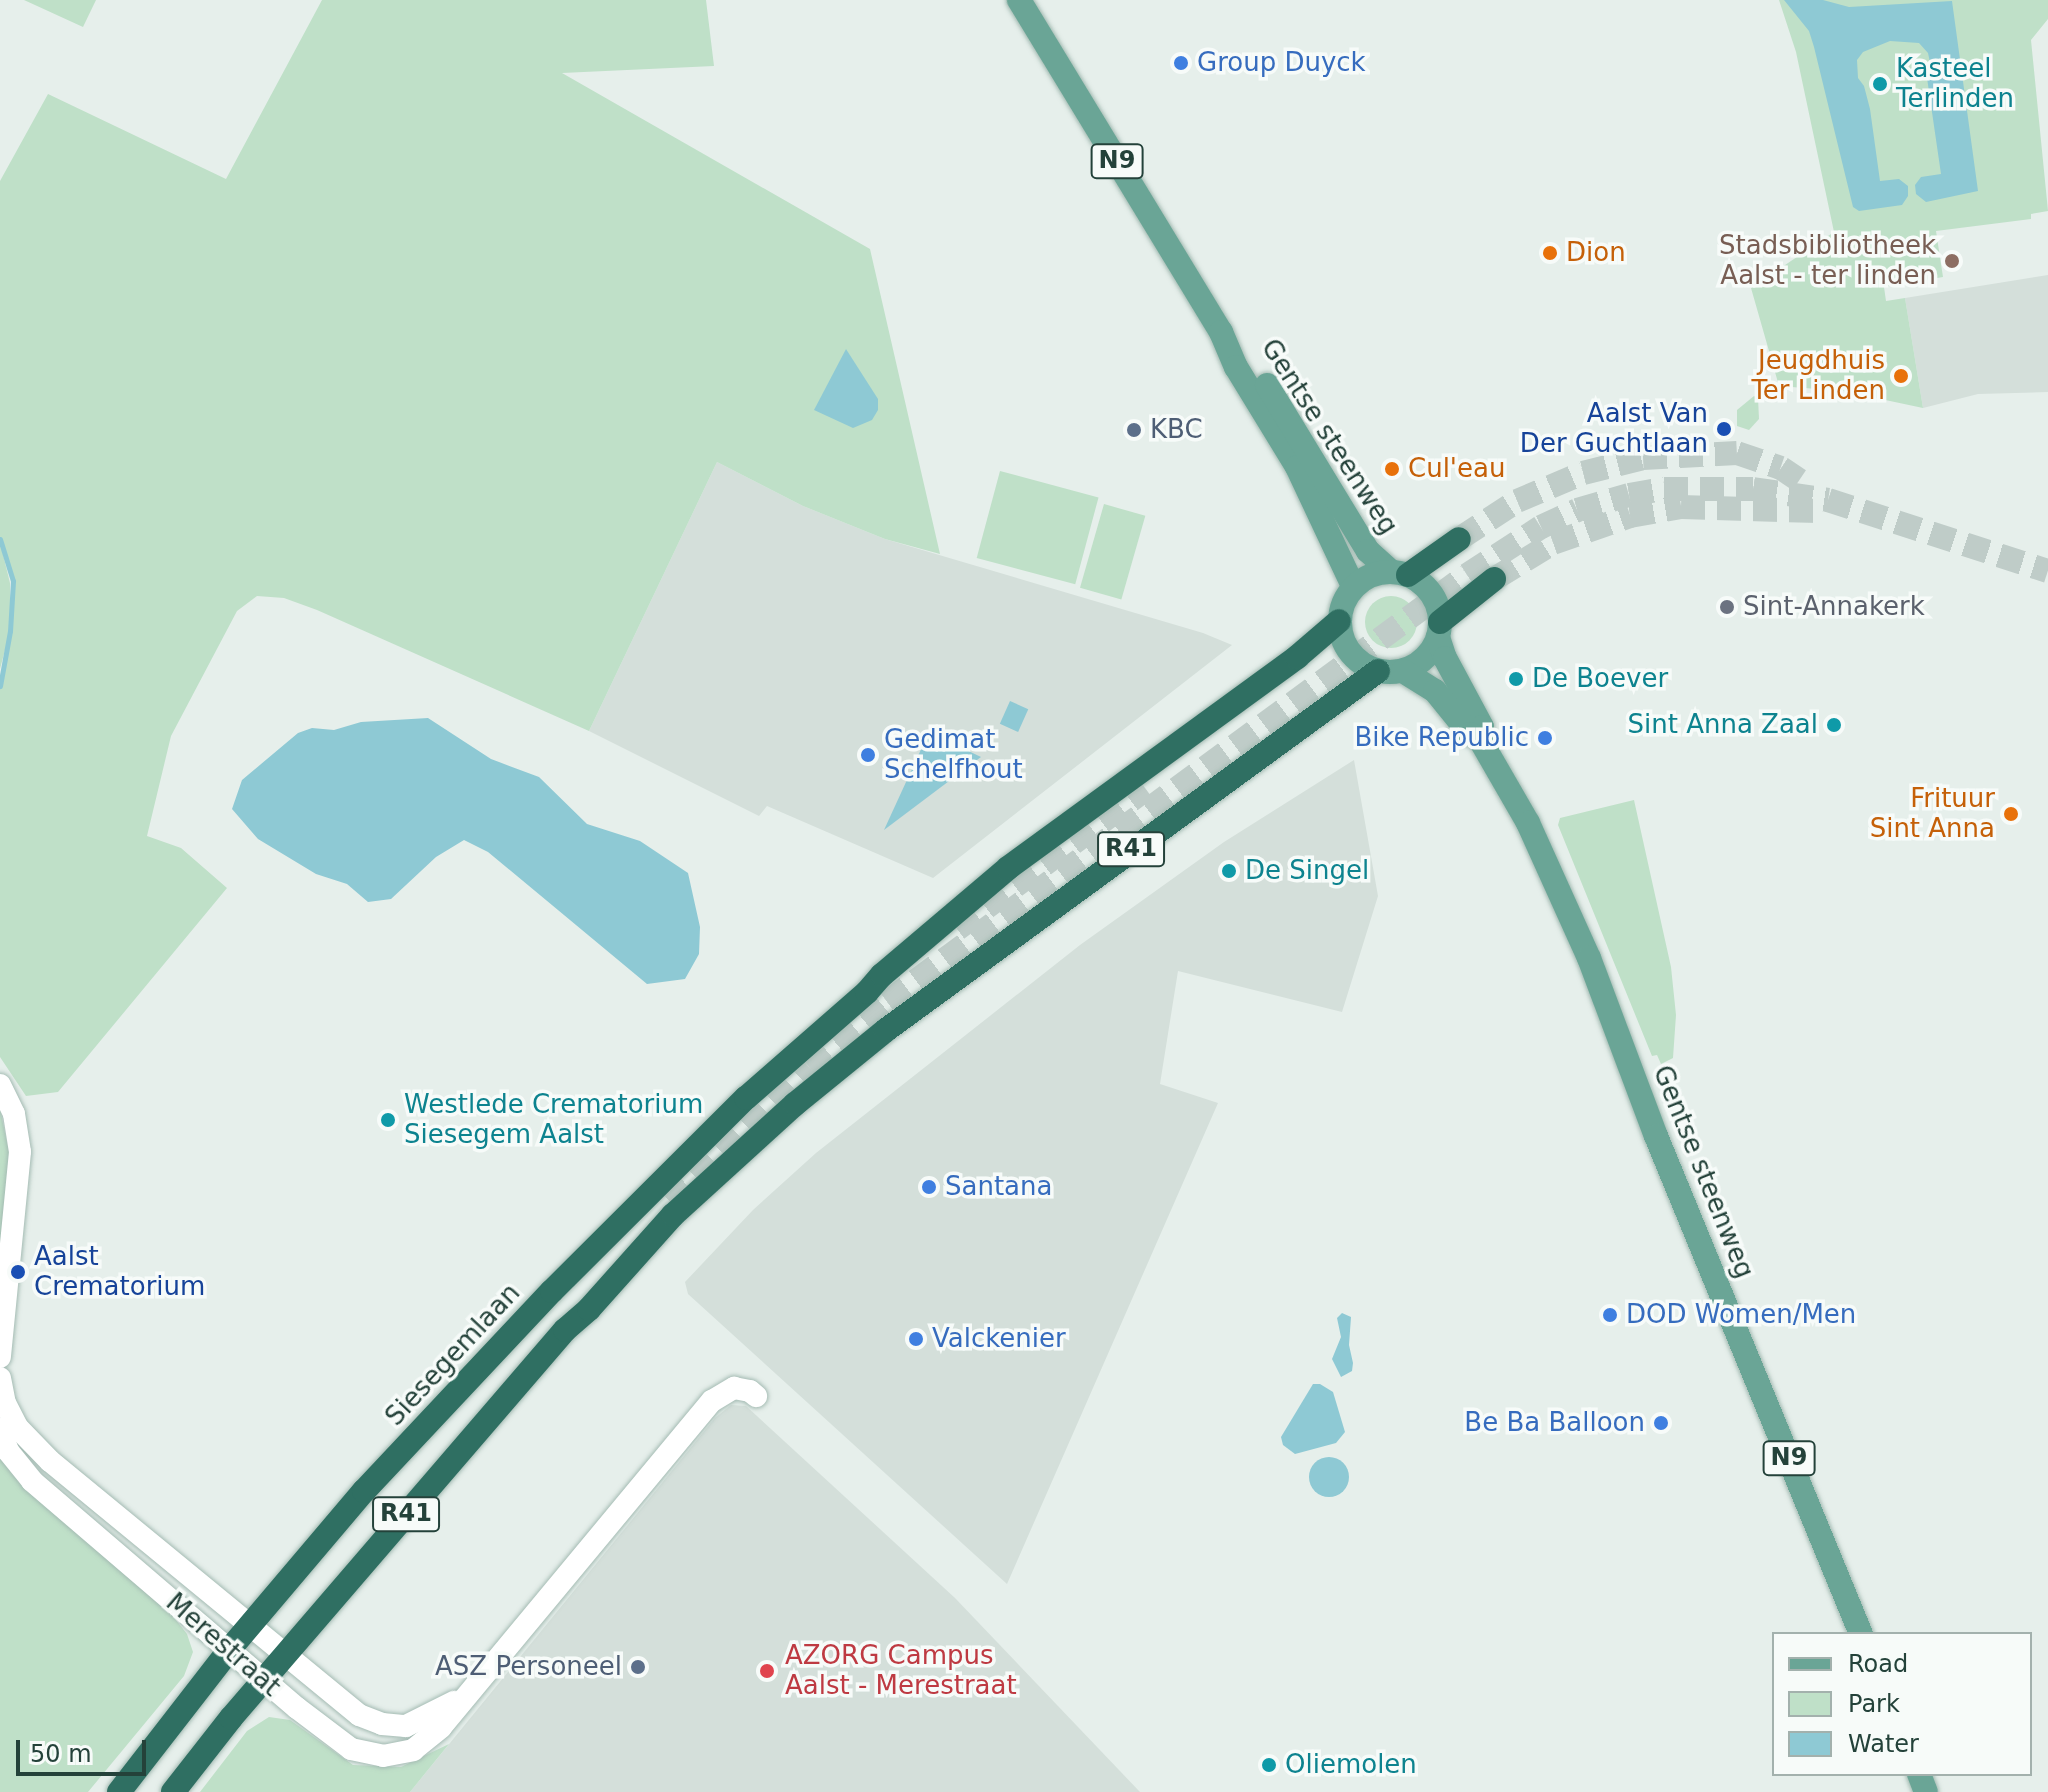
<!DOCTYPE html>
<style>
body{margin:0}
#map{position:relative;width:2048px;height:1792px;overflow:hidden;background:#e6efeb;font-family:"DejaVu Sans",sans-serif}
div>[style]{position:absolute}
.built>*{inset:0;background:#d4dfda}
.green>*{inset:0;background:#bfe0c8;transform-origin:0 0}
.round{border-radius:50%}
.water>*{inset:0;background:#8ec9d4;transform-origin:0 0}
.stream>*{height:5px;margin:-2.5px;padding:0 2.5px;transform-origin:2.5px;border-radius:2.5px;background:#8ec9d4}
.highway-tunnel>*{height:24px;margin-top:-12px;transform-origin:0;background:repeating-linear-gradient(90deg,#bfccc8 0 24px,transparent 0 36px)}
.roads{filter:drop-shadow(0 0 2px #a4bbb3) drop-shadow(0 0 2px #a4bbb3)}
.secondary>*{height:22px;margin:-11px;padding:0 11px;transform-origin:11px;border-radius:11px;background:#fff}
.primary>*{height:24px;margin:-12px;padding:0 12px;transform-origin:12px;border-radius:12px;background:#6aa596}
.primary>.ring{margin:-12px;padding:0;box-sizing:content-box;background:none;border:24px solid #6aa596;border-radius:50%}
.highway>*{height:24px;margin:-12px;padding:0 12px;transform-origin:12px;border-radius:12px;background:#2f6f62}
.dots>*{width:22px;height:22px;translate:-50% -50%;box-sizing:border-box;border:4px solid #f7fbf9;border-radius:50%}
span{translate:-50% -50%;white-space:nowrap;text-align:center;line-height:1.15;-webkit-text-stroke:7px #f7fbf9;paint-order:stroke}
.shield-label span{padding:2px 6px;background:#f7fbf9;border:2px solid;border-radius:6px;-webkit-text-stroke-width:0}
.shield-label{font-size:24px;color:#24423a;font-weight:700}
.shop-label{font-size:26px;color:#366cbe}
.left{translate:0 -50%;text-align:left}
.right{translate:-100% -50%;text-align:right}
.culture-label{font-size:26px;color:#0d838f}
.education-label{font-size:26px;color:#785e54}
.food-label{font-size:26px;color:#c56008}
.transit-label{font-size:26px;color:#164399}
.service-label{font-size:26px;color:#4e5e75}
.street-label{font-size:26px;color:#24423a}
.worship-label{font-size:26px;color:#5b616d}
.health-label{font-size:26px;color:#be3a42}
.legend{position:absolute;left:1772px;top:1632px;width:260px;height:144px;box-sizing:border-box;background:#f7fbf9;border:2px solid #a3b1ad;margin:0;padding:10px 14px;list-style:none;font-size:24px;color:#24423a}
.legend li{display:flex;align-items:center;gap:16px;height:40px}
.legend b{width:40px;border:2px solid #a3b1ad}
.scale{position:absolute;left:16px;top:1740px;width:130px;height:36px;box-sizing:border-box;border:4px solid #24423a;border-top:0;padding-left:10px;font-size:24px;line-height:28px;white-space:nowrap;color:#24423a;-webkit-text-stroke:6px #f7fbf9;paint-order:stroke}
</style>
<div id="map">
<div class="built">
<div style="clip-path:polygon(2048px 275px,2048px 392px,1978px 394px,1923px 408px,1905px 298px)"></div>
<div style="clip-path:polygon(717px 462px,803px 506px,885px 539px,1203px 633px,1232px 645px,933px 878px,767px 806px,759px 816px,589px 731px)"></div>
<div style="clip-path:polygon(1354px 760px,1378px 896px,1342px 1012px,1178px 971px,1160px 1084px,1218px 1103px,1007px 1584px,688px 1294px,685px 1282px,753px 1210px,816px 1153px,1080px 945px,1224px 842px)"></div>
<div style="clip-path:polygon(731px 1405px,746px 1406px,955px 1598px,1140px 1792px,410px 1792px,715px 1418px)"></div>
</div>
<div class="green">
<div style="clip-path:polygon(24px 0,96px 0,83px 27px)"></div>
<div style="clip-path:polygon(322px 0,706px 0,714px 66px,562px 73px,870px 249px,940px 554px,885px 539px,803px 506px,717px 462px,589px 731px,317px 610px,284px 598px,257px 596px,237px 611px,171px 736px,147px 836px,181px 848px,227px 888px,58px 1092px,26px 1096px,0 1057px,0 686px,10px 631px,0 669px,0 542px,10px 583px,10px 620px,13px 581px,0 539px,0 181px,48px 94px,226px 179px)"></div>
<div style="clip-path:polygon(1779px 0,2048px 0,2048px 19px,2031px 40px,2048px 211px,2031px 214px,2031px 219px,1936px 231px,1943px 277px,1884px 287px,1886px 301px,1905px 298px,1923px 408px,1843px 391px,1779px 386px,1751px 288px,1834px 232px,1796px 52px)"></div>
<div style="clip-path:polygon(1754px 396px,1758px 398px,1759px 419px,1749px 430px,1737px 426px,1737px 410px)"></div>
<div style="left:1000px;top:471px;width:102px;height:90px;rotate:15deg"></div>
<div style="left:1104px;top:504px;width:43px;height:87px;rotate:16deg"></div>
<div class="round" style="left:1365px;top:596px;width:52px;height:52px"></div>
<div style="clip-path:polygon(1634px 800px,1671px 967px,1676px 1015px,1673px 1058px,1661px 1064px,1657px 1055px,1652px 1056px,1558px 825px,1560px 818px)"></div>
<div style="clip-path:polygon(0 1109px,9px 1152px,0 1253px)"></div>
<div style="clip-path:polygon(0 1458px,24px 1488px,172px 1615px,187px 1634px,193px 1652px,184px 1676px,88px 1792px,0 1792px)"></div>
<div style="clip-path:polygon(269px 1717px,290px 1720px,353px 1765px,401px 1767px,449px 1744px,410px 1792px,200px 1792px,247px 1731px)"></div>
</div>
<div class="water">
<div style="clip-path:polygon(1784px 0,1823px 0,1849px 7px,1952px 1px,1978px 191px,1926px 202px,1916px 194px,1915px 185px,1921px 177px,1941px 174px,1926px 71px,1931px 67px,1928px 53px,1919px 43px,1890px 41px,1863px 52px,1857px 60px,1858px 78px,1864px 86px,1870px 109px,1880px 181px,1899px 179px,1908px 186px,1908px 196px,1902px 205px,1859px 211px,1853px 207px,1814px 47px,1809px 31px)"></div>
<div style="clip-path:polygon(846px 349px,878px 399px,878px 410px,872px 420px,853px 428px,814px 410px)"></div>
<div style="left:1010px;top:701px;width:20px;height:25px;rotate:24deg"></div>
<div style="clip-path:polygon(428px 718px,491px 759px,539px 777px,587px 824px,640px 841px,688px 873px,700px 927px,699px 954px,685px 979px,647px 984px,488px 852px,464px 840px,436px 857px,391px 899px,368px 902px,347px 884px,316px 874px,258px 839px,232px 809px,242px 780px,298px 733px,312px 728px,334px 730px,361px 722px)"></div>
<div style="clip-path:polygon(929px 732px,981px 757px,884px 830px)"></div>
<div style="clip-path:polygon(1342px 1313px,1351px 1317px,1349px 1345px,1353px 1363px,1352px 1371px,1341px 1377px,1332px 1359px,1341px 1337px,1337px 1318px)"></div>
<div style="clip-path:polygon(1313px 1384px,1320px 1384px,1333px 1392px,1345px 1432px,1336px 1443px,1295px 1454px,1283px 1445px,1281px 1437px)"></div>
<div class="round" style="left:1309px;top:1457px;width:40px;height:40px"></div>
</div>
<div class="stream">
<div style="left:0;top:539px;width:44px;rotate:72.8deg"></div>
<div style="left:13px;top:581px;width:50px;rotate:93.4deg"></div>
<div style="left:10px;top:631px;width:56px;rotate:100.3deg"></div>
</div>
<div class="highway-tunnel">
<div style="left:1459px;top:539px;width:69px;rotate:-33.2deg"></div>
<div style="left:1517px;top:501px;width:72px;rotate:-23deg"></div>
<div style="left:1583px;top:473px;width:62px;rotate:-14deg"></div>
<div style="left:1643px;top:458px;width:94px;rotate:-3deg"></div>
<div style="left:1737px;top:453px;width:46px;rotate:18.8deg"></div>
<div style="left:1781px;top:468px;width:22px;rotate:34deg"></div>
<div style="left:1494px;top:579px;width:69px;rotate:-31.4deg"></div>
<div style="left:1553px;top:543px;width:82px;rotate:-19.3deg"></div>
<div style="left:1630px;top:516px;width:52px;rotate:-10deg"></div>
<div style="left:1681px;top:507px;width:138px;rotate:1.7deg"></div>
<div style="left:957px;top:929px;width:235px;rotate:-36.5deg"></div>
<div style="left:671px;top:1203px;width:194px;rotate:-44.6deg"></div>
<div style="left:809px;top:1067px;width:102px;rotate:-39.8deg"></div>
<div style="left:887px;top:1002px;width:720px;rotate:-36.36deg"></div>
<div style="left:1467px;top:575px;width:88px;rotate:-33deg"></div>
<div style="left:1541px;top:527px;width:40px;rotate:-25deg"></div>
<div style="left:1577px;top:510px;width:54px;rotate:-16.1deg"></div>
<div style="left:1629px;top:495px;width:36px;rotate:-10deg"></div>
<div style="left:1664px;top:489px;width:89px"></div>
<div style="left:1753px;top:489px;width:76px;rotate:8.3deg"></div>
<div style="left:1828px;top:500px;width:231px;rotate:17.9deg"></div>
</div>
<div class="roads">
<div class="secondary">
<div style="left:0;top:1085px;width:32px;rotate:64deg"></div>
<div style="left:14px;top:1114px;width:38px;rotate:81deg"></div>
<div style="left:20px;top:1152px;width:206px;rotate:95.6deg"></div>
<div style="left:0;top:1378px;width:25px;rotate:79deg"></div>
<div style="left:5px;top:1403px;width:27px;rotate:63deg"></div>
<div style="left:17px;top:1427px;width:47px;rotate:45.9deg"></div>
<div style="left:50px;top:1461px;width:400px;rotate:39.4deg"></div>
<div style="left:359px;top:1715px;width:25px;rotate:21deg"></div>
<div style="left:382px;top:1724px;width:24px;rotate:5deg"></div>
<div style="left:406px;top:1726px;width:54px;rotate:-26.6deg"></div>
<div style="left:0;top:1429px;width:23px;rotate:70deg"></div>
<div style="left:8px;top:1451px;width:38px;rotate:51deg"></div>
<div style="left:32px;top:1481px;width:349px;rotate:40.6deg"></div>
<div style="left:297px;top:1708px;width:68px;rotate:37.2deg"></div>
<div style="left:351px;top:1749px;width:33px;rotate:12deg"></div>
<div style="left:383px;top:1756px;width:31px;rotate:-11deg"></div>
<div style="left:413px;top:1750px;width:36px;rotate:-39deg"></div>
<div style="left:441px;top:1727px;width:424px;rotate:-50.3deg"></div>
<div style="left:712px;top:1401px;width:26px;rotate:-31deg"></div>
<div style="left:734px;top:1388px;width:16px;rotate:11deg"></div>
<div style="left:750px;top:1391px;width:8px;rotate:40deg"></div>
</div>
<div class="primary">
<div style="left:1019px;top:0;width:389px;rotate:58.7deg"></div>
<div style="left:1221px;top:332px;width:38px;rotate:67deg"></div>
<div style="left:1236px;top:367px;width:117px;rotate:58.6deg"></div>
<div style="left:1297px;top:467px;width:132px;rotate:64.8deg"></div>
<div style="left:1267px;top:385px;width:194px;rotate:58.7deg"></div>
<div style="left:1368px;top:551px;width:31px;rotate:42deg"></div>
<div class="ring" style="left:1340px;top:572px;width:76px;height:76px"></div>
<div style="left:1438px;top:637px;width:22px;rotate:72deg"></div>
<div style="left:1445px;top:658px;width:78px;rotate:61.8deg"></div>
<div style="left:1482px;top:727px;width:11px;rotate:105deg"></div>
<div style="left:1403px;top:671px;width:38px;rotate:32deg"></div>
<div style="left:1435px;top:691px;width:55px;rotate:50.9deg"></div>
<div style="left:1470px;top:734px;width:10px;rotate:24deg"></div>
<div style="left:1479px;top:738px;width:98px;rotate:60deg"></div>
<div style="left:1528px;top:823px;width:148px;rotate:65.7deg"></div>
<div style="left:1589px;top:958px;width:190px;rotate:69.4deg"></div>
<div style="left:1656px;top:1136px;width:539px;rotate:67.63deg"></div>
<div style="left:1919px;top:1774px;width:19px;rotate:69deg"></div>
</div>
<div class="highway">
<div style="left:1408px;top:575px;width:62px;rotate:-35.2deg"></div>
<div style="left:1440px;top:622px;width:69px;rotate:-38.5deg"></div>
<div style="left:119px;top:1792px;width:180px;rotate:-52.2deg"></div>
<div style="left:229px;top:1650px;width:209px;rotate:-49.7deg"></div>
<div style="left:364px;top:1491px;width:274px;rotate:-46.8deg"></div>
<div style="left:552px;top:1291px;width:274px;rotate:-44.9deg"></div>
<div style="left:746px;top:1098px;width:161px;rotate:-41.2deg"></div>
<div style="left:867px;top:992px;width:23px;rotate:-49deg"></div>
<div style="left:882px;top:975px;width:165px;rotate:-40.3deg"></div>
<div style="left:1008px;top:868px;width:358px;rotate:-36.1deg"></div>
<div style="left:1297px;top:657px;width:55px;rotate:-40.6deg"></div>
<div style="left:173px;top:1792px;width:94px;rotate:-51.9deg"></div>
<div style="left:231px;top:1718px;width:512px;rotate:-49.28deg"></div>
<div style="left:565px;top:1330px;width:32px;rotate:-41deg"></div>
<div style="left:589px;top:1309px;width:126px;rotate:-48.2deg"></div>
<div style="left:673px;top:1215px;width:165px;rotate:-42.3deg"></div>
<div style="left:795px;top:1104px;width:117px;rotate:-39.1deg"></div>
<div style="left:886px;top:1030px;width:609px;rotate:-36.12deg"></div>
</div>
</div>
<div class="dots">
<div style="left:1181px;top:63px;background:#3f7fe0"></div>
<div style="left:1880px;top:84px;background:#0f9aa8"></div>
<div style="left:1550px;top:253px;background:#e8710a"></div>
<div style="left:1952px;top:261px;background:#8d6e63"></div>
<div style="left:1901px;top:376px;background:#e8710a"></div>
<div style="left:1724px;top:429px;background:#1a4fb4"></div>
<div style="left:1134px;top:430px;background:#5c6f8a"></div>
<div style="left:1392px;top:469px;background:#e8710a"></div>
<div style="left:1727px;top:607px;background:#6b7280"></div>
<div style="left:1516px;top:679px;background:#0f9aa8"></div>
<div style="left:1834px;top:725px;background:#0f9aa8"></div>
<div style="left:1545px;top:738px;background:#3f7fe0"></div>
<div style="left:868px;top:755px;background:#3f7fe0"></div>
<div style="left:2011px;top:814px;background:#e8710a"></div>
<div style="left:1229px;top:871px;background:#0f9aa8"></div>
<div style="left:388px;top:1120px;background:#0f9aa8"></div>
<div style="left:929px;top:1187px;background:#3f7fe0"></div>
<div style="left:18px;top:1272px;background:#1a4fb4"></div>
<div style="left:1610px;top:1315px;background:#3f7fe0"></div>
<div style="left:916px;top:1339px;background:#3f7fe0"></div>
<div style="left:1661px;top:1423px;background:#3f7fe0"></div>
<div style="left:638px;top:1667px;background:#5c6f8a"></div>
<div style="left:767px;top:1671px;background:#e0444e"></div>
<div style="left:1269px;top:1765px;background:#0f9aa8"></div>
</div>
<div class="shield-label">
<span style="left:1117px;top:161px">N9</span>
<span style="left:1131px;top:849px">R41</span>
<span style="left:1789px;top:1458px">N9</span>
<span style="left:406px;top:1514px">R41</span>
</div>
<div class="shop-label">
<span class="left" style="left:1197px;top:63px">Group Duyck</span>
<span class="right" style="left:1529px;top:738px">Bike Republic</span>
<span class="left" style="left:884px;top:755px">Gedimat<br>Schelfhout</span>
<span class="left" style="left:945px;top:1187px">Santana</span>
<span class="left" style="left:1626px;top:1315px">DOD Women/Men</span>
<span class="left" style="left:932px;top:1339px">Valckenier</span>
<span class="right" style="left:1645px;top:1423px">Be Ba Balloon</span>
</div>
<div class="culture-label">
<span class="left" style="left:1896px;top:84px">Kasteel<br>Terlinden</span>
<span class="left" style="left:1532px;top:679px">De Boever</span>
<span class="right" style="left:1818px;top:725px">Sint Anna Zaal</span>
<span class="left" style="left:1245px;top:871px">De Singel</span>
<span class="left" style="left:404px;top:1120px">Westlede Crematorium<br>Siesegem Aalst</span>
<span class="left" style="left:1285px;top:1765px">Oliemolen</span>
</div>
<div class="education-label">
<span class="right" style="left:1936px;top:261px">Stadsbibliotheek<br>Aalst - ter linden</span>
</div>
<div class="food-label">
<span class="left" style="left:1566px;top:253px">Dion</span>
<span class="right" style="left:1885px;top:376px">Jeugdhuis<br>Ter Linden</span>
<span class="left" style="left:1408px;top:469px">Cul'eau</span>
<span class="right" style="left:1995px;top:814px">Frituur<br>Sint Anna</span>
</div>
<div class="transit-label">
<span class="right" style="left:1708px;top:429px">Aalst Van<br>Der Guchtlaan</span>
<span class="left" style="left:34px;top:1272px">Aalst<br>Crematorium</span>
</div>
<div class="service-label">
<span class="left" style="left:1150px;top:430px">KBC</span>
<span class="right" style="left:622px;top:1667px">ASZ Personeel</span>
</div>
<div class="street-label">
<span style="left:1329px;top:437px;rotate:57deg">Gentse steenweg</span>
<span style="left:1703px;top:1172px;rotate:68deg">Gentse steenweg</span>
<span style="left:453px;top:1355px;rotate:-47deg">Siesegemlaan</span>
<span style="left:223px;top:1645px;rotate:41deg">Merestraat</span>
</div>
<div class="worship-label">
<span class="left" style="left:1743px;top:607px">Sint-Annakerk</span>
</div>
<div class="health-label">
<span class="left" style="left:785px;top:1671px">AZORG Campus<br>Aalst - Merestraat</span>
</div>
<ul class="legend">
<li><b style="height:10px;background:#6aa596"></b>Road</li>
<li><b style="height:22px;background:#bfe0c8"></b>Park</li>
<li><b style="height:22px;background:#8ec9d4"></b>Water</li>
</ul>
<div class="scale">50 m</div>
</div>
